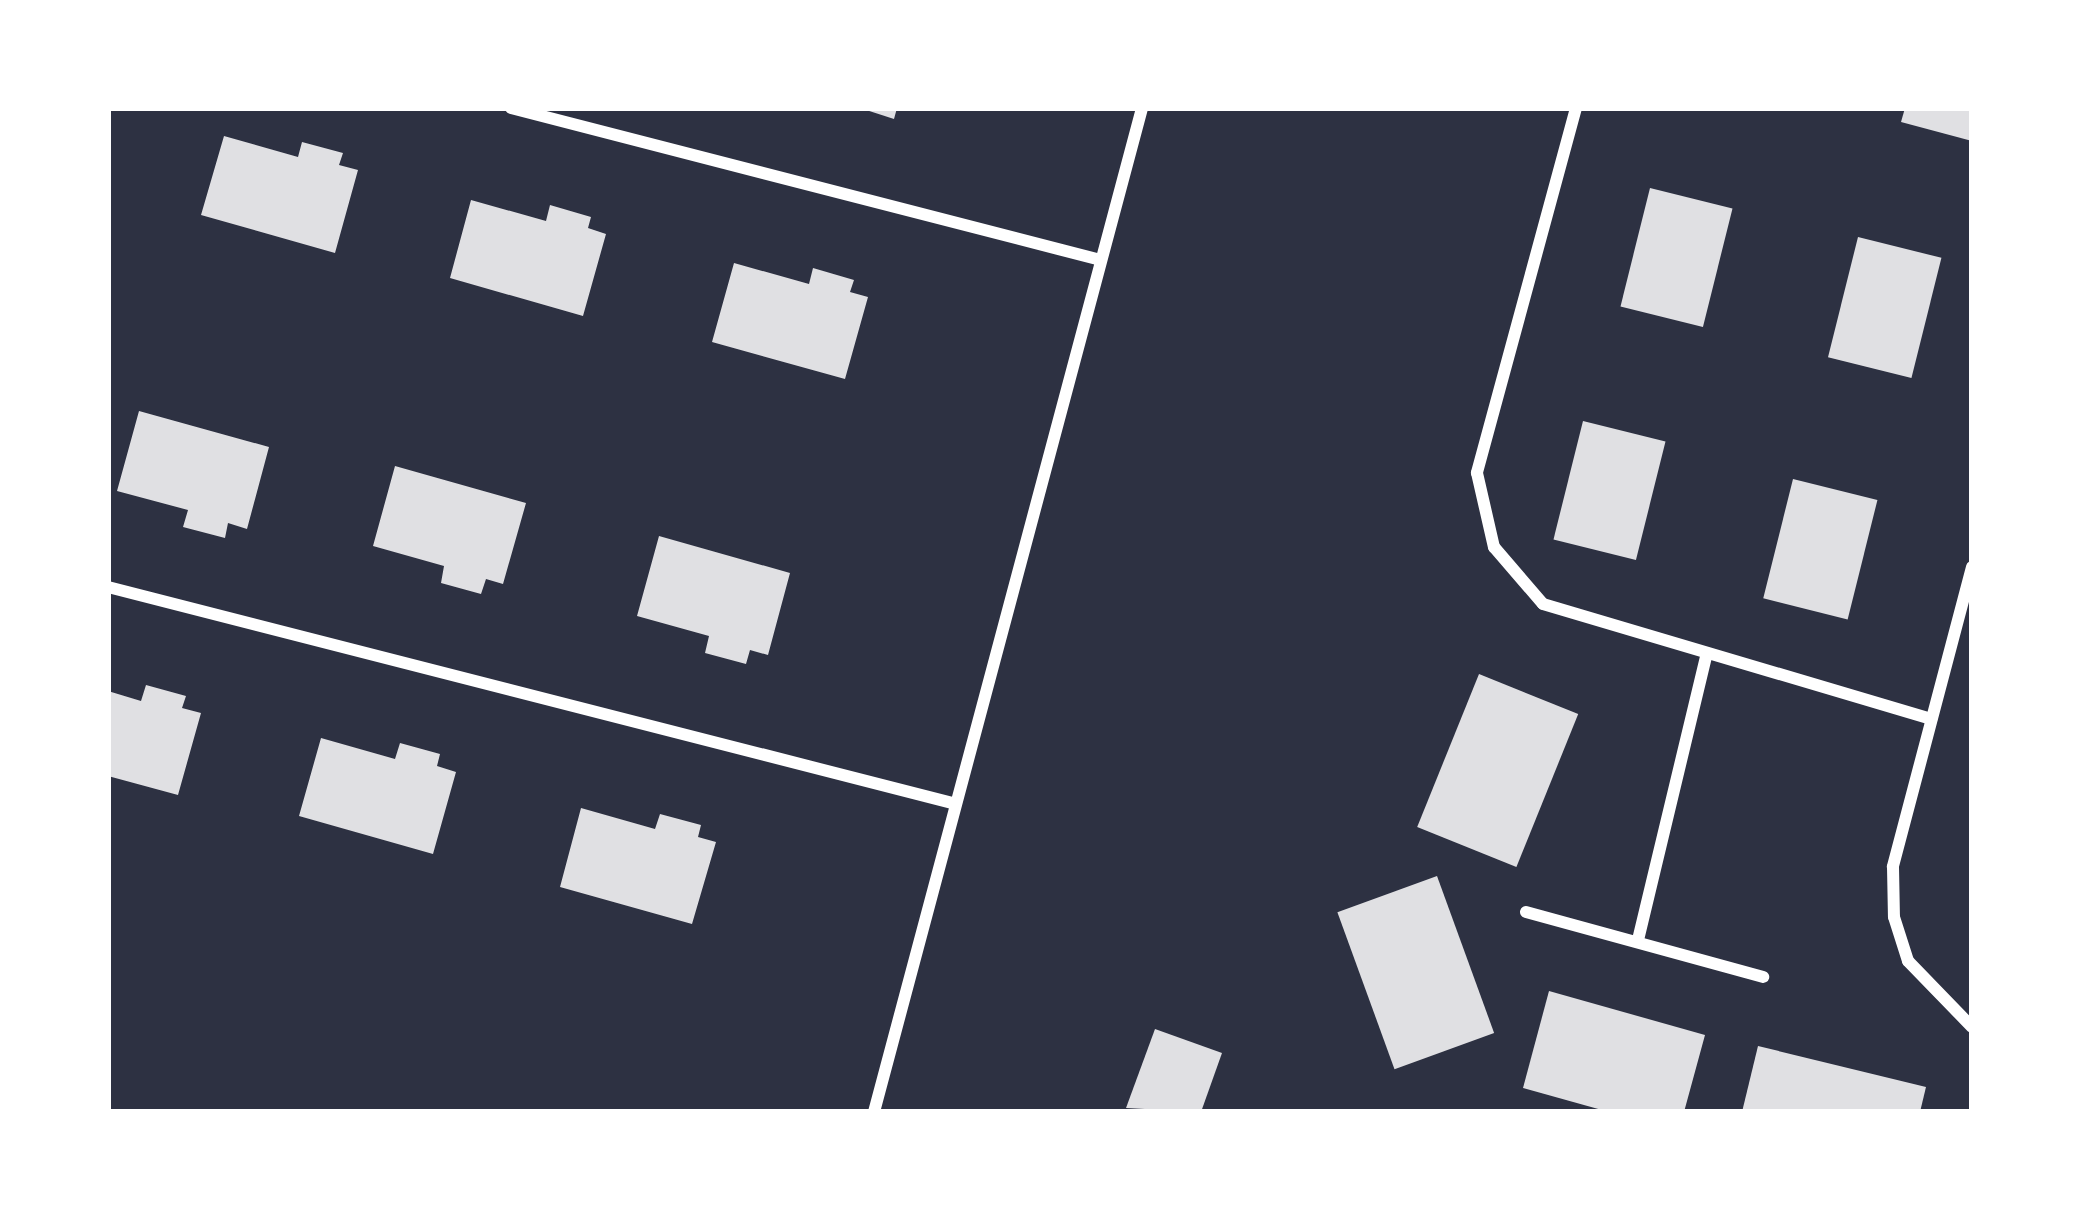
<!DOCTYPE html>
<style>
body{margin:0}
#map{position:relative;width:2080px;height:1220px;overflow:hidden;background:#2d3142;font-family:"Sofia Sans Condensed",sans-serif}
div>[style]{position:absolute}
.building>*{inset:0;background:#e0e0e3;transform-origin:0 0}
.minor>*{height:12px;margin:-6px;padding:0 6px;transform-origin:6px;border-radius:6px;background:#fff}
span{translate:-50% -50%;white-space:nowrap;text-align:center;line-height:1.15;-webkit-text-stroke:12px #fff;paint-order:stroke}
.frame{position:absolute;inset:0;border:111px solid #fff;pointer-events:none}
</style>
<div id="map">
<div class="building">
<div style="clip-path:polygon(860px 108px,897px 108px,894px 119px)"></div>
<div style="clip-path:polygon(1905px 108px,1972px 108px,1972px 141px,1901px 122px)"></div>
<div style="clip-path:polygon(224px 136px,298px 157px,302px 142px,343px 153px,339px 165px,358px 170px,335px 253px,201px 215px)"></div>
<div style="left:1650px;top:188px;width:85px;height:122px;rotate:14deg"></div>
<div style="clip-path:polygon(471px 200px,546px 221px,550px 205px,591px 217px,588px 228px,606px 234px,583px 316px,450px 278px)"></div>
<div style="left:1858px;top:237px;width:86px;height:124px;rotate:14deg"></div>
<div style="clip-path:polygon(734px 263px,809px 284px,813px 268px,854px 280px,850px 292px,868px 297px,845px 379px,712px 342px)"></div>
<div style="clip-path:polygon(139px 411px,269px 447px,247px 529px,228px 523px,225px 538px,183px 527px,188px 510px,117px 491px)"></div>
<div style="left:1583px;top:421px;width:85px;height:122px;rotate:14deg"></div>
<div style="clip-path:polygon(395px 466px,526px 503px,503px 584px,486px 579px,481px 594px,441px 583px,444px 566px,373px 546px)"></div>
<div style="left:1793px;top:479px;width:87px;height:123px;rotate:14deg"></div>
<div style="clip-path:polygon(659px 536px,790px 573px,768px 655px,750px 650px,746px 664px,705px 653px,709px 636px,637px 616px)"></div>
<div style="left:1479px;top:674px;width:107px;height:165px;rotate:22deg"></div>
<div style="clip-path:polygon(146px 685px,186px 696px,182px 708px,201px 713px,178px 795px,108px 776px,108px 691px,141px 701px)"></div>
<div style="clip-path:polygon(321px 738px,395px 759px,400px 743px,440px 754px,437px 766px,456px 772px,433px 854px,299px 816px)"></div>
<div style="clip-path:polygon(581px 808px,655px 829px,660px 814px,701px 825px,698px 837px,716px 842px,692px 924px,560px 887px)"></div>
<div style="left:1437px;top:876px;width:167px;height:106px;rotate:70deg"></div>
<div style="clip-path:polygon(1549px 991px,1705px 1035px,1684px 1112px,1609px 1112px,1523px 1088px)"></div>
<div style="clip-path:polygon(1155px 1029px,1222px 1053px,1201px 1112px,1126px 1108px)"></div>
<div style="clip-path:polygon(1758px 1046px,1926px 1087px,1920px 1112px,1742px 1112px)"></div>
</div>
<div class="minor">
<div style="left:511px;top:108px;width:609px;rotate:14.45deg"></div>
<div style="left:1576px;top:108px;width:378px;rotate:105.2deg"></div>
<div style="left:1477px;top:473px;width:76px;rotate:77.1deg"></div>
<div style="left:1494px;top:547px;width:75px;rotate:49.3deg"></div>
<div style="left:1543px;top:604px;width:405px;rotate:16.5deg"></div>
<div style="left:1972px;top:567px;width:310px;rotate:104.8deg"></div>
<div style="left:1893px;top:867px;width:50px;rotate:88.9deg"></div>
<div style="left:1894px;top:917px;width:46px;rotate:72.3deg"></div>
<div style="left:1908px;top:961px;width:92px;rotate:45.9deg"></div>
<div style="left:108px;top:587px;width:875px;rotate:14.35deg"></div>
<div style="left:1526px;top:912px;width:246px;rotate:15.3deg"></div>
<div style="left:1638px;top:940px;width:295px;rotate:-76.5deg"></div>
<div style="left:874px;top:1112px;width:1039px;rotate:-75.05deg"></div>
</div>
<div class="frame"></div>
</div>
